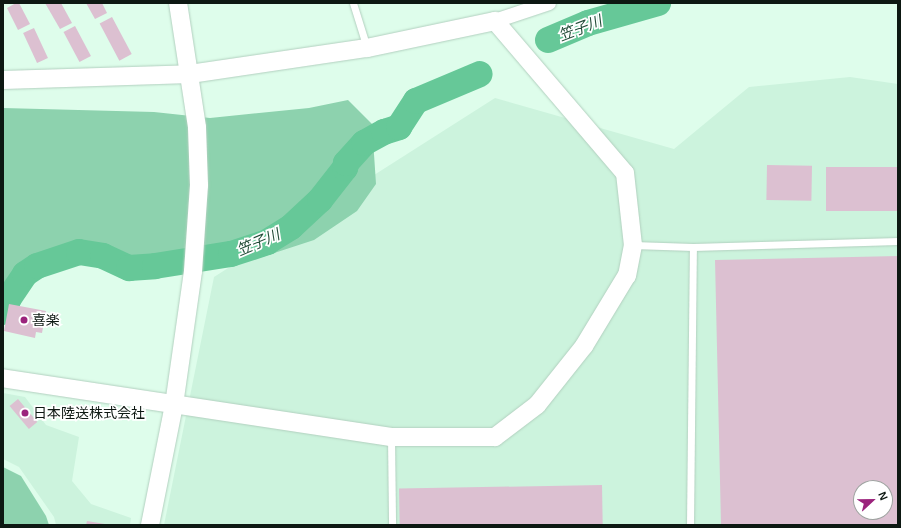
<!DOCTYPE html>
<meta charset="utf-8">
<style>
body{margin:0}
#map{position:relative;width:901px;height:528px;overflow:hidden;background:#defdeb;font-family:Arial,"Noto Sans JP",sans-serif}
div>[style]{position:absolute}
.built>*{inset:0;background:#ccf3dd}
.green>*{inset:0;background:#8dd2ae}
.river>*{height:26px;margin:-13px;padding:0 13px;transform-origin:13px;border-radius:13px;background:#66c898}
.building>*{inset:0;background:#dcc0d1;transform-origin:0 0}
.roads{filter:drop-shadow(0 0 1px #b2d0bf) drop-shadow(0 0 1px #b2d0bf)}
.service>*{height:7px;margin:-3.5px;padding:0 3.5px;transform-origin:3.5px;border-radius:3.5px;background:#fff}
.minor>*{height:14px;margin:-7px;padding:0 7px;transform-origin:7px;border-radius:7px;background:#fff}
.tertiary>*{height:18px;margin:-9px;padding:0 9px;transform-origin:9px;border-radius:9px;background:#fff}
.dots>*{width:11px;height:11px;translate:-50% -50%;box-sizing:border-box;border:2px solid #fff;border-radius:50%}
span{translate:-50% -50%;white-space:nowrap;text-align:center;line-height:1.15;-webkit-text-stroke:3.5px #fff;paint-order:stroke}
.poi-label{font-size:14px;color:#0d1812}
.left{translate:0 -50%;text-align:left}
.water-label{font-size:15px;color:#234c38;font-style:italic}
.frame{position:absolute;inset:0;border:4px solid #0d1812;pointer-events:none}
.north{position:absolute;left:853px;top:480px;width:40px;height:40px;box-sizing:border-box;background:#fff;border:1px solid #9ea3a0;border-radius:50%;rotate:68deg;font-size:11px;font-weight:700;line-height:16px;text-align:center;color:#0d1812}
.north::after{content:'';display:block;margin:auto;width:14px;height:18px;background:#9b237c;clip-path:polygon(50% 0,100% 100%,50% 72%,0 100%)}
</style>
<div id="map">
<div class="built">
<div style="clip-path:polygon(evenodd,850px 77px,898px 84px,898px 525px,164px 525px,214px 277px,495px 98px,674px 149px,749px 87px,850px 77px,861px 488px,885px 488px,885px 512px,861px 512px,861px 488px)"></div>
<div style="clip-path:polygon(3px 393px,25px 397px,46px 425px,79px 437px,72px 481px,91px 504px,131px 518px,130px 525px,56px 525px,54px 517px,19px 467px,3px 459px)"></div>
</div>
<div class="green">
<div style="clip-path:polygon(348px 100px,372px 124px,376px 184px,357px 211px,314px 240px,262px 257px,178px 271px,98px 248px,43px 255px,11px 281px,3px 305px,3px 108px,154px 112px,210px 118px,309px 108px)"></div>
<div style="clip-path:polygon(3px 467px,21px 476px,46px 516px,49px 525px,3px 525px)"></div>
</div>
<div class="river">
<div style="left:548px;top:40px;width:43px;rotate:-23deg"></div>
<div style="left:588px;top:23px;width:73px;rotate:-15.9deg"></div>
<div style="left:3px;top:312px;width:15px;rotate:-67deg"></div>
<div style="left:9px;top:298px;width:29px;rotate:-56deg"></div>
<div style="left:25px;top:274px;width:14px;rotate:-34deg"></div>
<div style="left:37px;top:266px;width:44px;rotate:-18.4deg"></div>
<div style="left:79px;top:252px;width:24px;rotate:9deg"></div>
<div style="left:103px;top:256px;width:29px;rotate:25deg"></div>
<div style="left:129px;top:268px;width:26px;rotate:-4deg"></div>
<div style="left:155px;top:266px;width:77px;rotate:-9deg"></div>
<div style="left:231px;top:254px;width:38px;rotate:-18deg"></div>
<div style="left:267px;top:242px;width:28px;rotate:-32deg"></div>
<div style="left:291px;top:227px;width:40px;rotate:-43deg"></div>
<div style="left:320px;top:200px;width:41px;rotate:-52deg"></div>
<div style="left:345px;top:168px;width:5px;rotate:-79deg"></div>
<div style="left:346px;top:163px;width:27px;rotate:-48deg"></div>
<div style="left:364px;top:143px;width:23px;rotate:-29deg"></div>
<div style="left:384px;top:132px;width:16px;rotate:-18deg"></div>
<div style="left:399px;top:127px;width:31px;rotate:-57deg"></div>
<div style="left:416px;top:101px;width:69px;rotate:-22.9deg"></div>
</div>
<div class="building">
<div style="clip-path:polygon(16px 3px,19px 3px,30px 24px,18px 30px,7px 8px)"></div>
<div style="clip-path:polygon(45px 3px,61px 3px,72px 23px,60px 29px)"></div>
<div style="clip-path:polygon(86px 3px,102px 3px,107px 13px,95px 19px)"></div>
<div style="left:112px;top:17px;width:42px;height:14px;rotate:62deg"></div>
<div style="left:75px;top:26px;width:34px;height:13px;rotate:62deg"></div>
<div style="left:34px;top:28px;width:33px;height:12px;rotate:65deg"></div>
<div style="left:767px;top:165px;width:45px;height:35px;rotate:1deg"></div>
<div style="left:898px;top:167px;width:44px;height:72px;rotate:90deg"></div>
<div style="clip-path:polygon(evenodd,898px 256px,898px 525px,721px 525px,715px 260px,898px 256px,861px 488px,885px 488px,885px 512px,861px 512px,861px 488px)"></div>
<div style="clip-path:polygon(9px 304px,46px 311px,42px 333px,36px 332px,35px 338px,4px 331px)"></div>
<div style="left:18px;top:399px;width:30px;height:11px;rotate:50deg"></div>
<div style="left:602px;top:485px;width:40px;height:203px;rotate:89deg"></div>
<div style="clip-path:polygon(87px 521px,105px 524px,105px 525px,86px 525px)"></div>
</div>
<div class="roads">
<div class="service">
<div style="left:353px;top:3px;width:47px;rotate:72.7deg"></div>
<div style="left:633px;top:245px;width:60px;rotate:1.9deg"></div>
<div style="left:693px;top:247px;width:205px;rotate:-1.7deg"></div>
<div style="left:391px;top:437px;width:88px;rotate:89.3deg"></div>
<div style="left:690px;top:525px;width:278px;rotate:-89.4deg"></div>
</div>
<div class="minor">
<div style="left:495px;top:21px;width:57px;rotate:-18.4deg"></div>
</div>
<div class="tertiary">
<div style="left:3px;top:80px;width:187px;rotate:-1.8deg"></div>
<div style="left:190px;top:74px;width:179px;rotate:-8.4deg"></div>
<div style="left:367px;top:48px;width:131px;rotate:-11.9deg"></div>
<div style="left:495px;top:21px;width:200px;rotate:49.5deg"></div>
<div style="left:625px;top:173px;width:72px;rotate:83.7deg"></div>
<div style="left:633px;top:245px;width:31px;rotate:101deg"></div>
<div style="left:627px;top:275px;width:83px;rotate:121.2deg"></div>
<div style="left:584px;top:346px;width:75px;rotate:128.5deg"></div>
<div style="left:537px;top:405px;width:53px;rotate:142.7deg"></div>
<div style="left:495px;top:437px;width:104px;rotate:180deg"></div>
<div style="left:391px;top:437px;width:392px;rotate:-171.4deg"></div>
<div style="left:150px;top:525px;width:122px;rotate:-78.7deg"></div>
<div style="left:174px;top:405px;width:135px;rotate:-81.9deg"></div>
<div style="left:193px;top:271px;width:86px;rotate:-86deg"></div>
<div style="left:199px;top:185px;width:58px;rotate:-92deg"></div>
<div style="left:197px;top:127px;width:125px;rotate:-98.7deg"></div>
</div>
</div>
<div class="dots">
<div style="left:24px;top:320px;background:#9b237c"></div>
<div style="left:25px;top:413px;background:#9b237c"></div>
</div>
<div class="poi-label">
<span class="left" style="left:32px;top:320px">喜楽</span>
<span class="left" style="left:33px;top:413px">日本陸送株式会社</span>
</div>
<div class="water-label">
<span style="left:580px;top:28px;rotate:-21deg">笠子川</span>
<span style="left:258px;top:242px;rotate:-23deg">笠子川</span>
</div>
<div class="frame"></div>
<div class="north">N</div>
</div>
